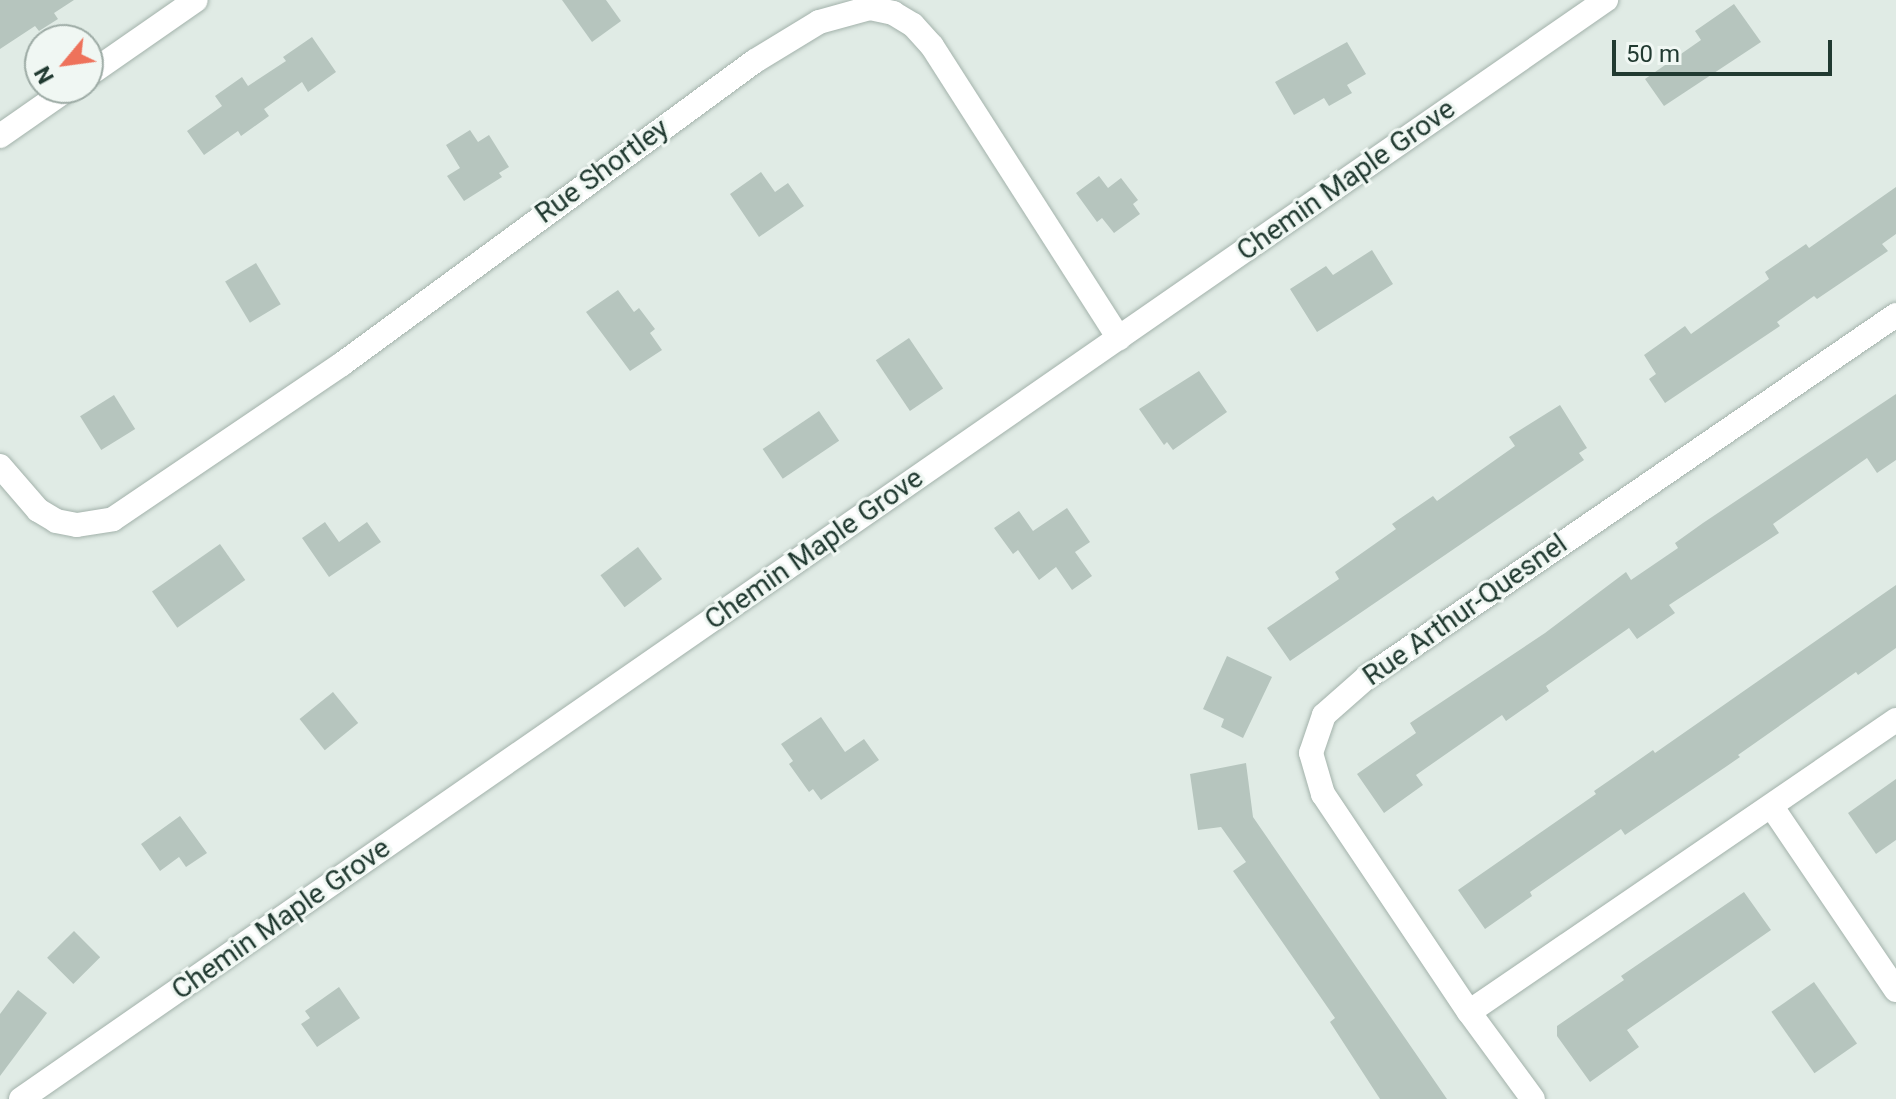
<!DOCTYPE html>
<style>
body{margin:0}
#map{position:relative;width:1896px;height:1099px;overflow:hidden;background:#e0ebe5;font-family:Roboto,sans-serif}
div>[style]{position:absolute}
.building>*{inset:0;background:#b6c5be;transform-origin:0 0}
.roads{filter:drop-shadow(0 0 2px #a3b2ab) drop-shadow(0 0 2px #a3b2ab)}
.minor>*{height:24px;margin:-12px;padding:0 12px;transform-origin:12px;border-radius:12px;background:#fff}
span{translate:-50% -50%;white-space:nowrap;text-align:center;line-height:1.15;-webkit-text-stroke:6px #f0f7f3;paint-order:stroke}
.street-label{font-size:28px;color:#213a31}
.north{position:absolute;left:24px;top:24px;width:80px;height:80px;box-sizing:border-box;background:#f0f7f3;border:2px solid #9daba5;border-radius:50%;rotate:241deg;font-size:22px;font-weight:700;line-height:32px;text-align:center;color:#213a31}
.north::after{content:'';display:block;margin:auto;width:28px;height:36px;background:#ee725b;clip-path:polygon(50% 0,100% 100%,50% 72%,0 100%)}
.scale{position:absolute;left:1612px;top:40px;width:220px;height:36px;box-sizing:border-box;border:4px solid #213a31;border-top:0;padding-left:10px;font-size:24px;line-height:28px;white-space:nowrap;color:#213a31;-webkit-text-stroke:6px #f0f7f3;paint-order:stroke}
</style>
<div id="map">
<div class="building">
<div style="clip-path:polygon(0 0,74px 0,54px 13px,58px 19px,39px 31px,35px 26px,0 49px)"></div>
<div style="clip-path:polygon(562px 0,606px 0,621px 21px,592px 42px)"></div>
<div style="clip-path:polygon(1734px 4px,1761px 42px,1664px 106px,1645px 79px,1701px 40px,1695px 31px)"></div>
<div style="clip-path:polygon(312px 37px,336px 72px,308px 92px,302px 82px,264px 109px,269px 116px,241px 136px,238px 131px,204px 155px,187px 131px,222px 106px,215px 96px,242px 77px,248px 86px,286px 61px,283px 57px)"></div>
<div style="clip-path:polygon(1347px 42px,1366px 74px,1347px 85px,1352px 93px,1329px 106px,1324px 98px,1294px 115px,1275px 82px)"></div>
<div style="clip-path:polygon(470px 130px,478px 142px,489px 135px,509px 167px,499px 173px,502px 177px,464px 201px,447px 176px,460px 168px,446px 145px)"></div>
<div style="clip-path:polygon(761px 172px,775px 192px,788px 183px,804px 206px,759px 237px,730px 194px)"></div>
<div style="clip-path:polygon(1099px 176px,1108px 188px,1121px 178px,1138px 200px,1133px 204px,1140px 214px,1114px 233px,1102px 218px,1097px 222px,1076px 193px)"></div>
<div style="clip-path:polygon(1896px 187px,1896px 234px,1882px 244px,1888px 251px,1817px 299px,1814px 296px,1777px 322px,1780px 326px,1665px 403px,1649px 379px,1656px 374px,1644px 355px,1685px 326px,1691px 334px,1769px 279px,1765px 272px,1806px 244px,1809px 248px)"></div>
<div style="clip-path:polygon(1372px 250px,1393px 284px,1317px 332px,1290px 289px,1326px 266px,1333px 275px)"></div>
<div style="left:256px;top:263px;width:48px;height:36px;rotate:59deg"></div>
<div style="clip-path:polygon(618px 290px,634px 312px,639px 308px,655px 329px,650px 333px,662px 350px,630px 371px,586px 312px)"></div>
<div style="left:909px;top:338px;width:61px;height:40px;rotate:56deg"></div>
<div style="clip-path:polygon(1199px 371px,1227px 412px,1173px 450px,1167px 442px,1164px 445px,1139px 409px)"></div>
<div style="clip-path:polygon(1896px 394px,1896px 460px,1877px 473px,1867px 458px,1773px 524px,1779px 533px,1669px 605px,1675px 613px,1637px 639px,1629px 628px,1546px 686px,1549px 691px,1506px 721px,1502px 715px,1416px 775px,1423px 785px,1384px 813px,1357px 774px,1416px 733px,1410px 723px,1545px 633px,1626px 572px,1631px 580px,1678px 548px,1675px 543px,1703px 523px)"></div>
<div style="left:114px;top:395px;width:40px;height:40px;rotate:58deg"></div>
<div style="clip-path:polygon(1560px 405px,1587px 448px,1579px 453px,1584px 460px,1290px 661px,1267px 628px,1339px 579px,1335px 572px,1396px 529px,1392px 524px,1433px 496px,1437px 501px,1515px 446px,1509px 437px)"></div>
<div style="left:819px;top:411px;width:36px;height:68px;rotate:56deg"></div>
<div style="clip-path:polygon(1067px 508px,1090px 542px,1075px 552px,1092px 576px,1072px 590px,1056px 567px,1039px 580px,1018px 550px,1013px 554px,994px 528px,1019px 511px,1033px 531px)"></div>
<div style="clip-path:polygon(325px 522px,339px 542px,367px 522px,381px 542px,329px 577px,302px 538px)"></div>
<div style="left:220px;top:544px;width:44px;height:83px;rotate:55deg"></div>
<div style="left:638px;top:547px;width:40px;height:47px;rotate:53deg"></div>
<div style="clip-path:polygon(1896px 585px,1896px 648px,1858px 675px,1856px 672px,1738px 755px,1740px 757px,1727px 766px,1625px 835px,1621px 829px,1530px 892px,1532px 896px,1485px 929px,1458px 890px,1596px 794px,1594px 791px,1623px 771px,1653px 750px,1655px 753px)"></div>
<div style="clip-path:polygon(1227px 656px,1272px 677px,1243px 738px,1221px 727px,1224px 719px,1203px 709px)"></div>
<div style="left:333px;top:692px;width:40px;height:43px;rotate:51deg"></div>
<div style="clip-path:polygon(821px 717px,845px 752px,864px 739px,879px 760px,821px 800px,813px 789px,809px 792px,789px 764px,793px 761px,781px 744px)"></div>
<div style="clip-path:polygon(1246px 763px,1253px 817px,1447px 1099px,1380px 1099px,1330px 1022px,1335px 1018px,1233px 871px,1246px 862px,1221px 827px,1198px 830px,1190px 774px)"></div>
<div style="clip-path:polygon(1896px 779px,1896px 840px,1876px 854px,1848px 813px)"></div>
<div style="clip-path:polygon(180px 816px,207px 853px,186px 867px,179px 857px,160px 871px,141px 844px)"></div>
<div style="clip-path:polygon(1744px 892px,1771px 930px,1627px 1030px,1639px 1047px,1590px 1082px,1557px 1036px,1557px 1026px,1624px 980px,1621px 976px)"></div>
<div style="left:74px;top:931px;width:37px;height:38px;rotate:45deg"></div>
<div style="left:1814px;top:982px;width:75px;height:52px;rotate:55deg"></div>
<div style="clip-path:polygon(339px 987px,360px 1018px,317px 1047px,301px 1024px,310px 1018px,305px 1011px)"></div>
<div style="clip-path:polygon(18px 990px,47px 1013px,0 1076px,0 1014px)"></div>
</div>
<div class="roads">
<div class="minor">
<div style="left:88px;top:75px;width:131px;rotate:-34.8deg"></div>
<div style="left:0;top:136px;width:84px;rotate:-34.8deg"></div>
<div style="left:1896px;top:315px;width:642px;rotate:145.59deg"></div>
<div style="left:1366px;top:678px;width:56px;rotate:138.6deg"></div>
<div style="left:1324px;top:715px;width:40px;rotate:108.9deg"></div>
<div style="left:1311px;top:753px;width:43px;rotate:73.7deg"></div>
<div style="left:1323px;top:794px;width:262px;rotate:56.2deg"></div>
<div style="left:1469px;top:1012px;width:517px;rotate:-34.37deg"></div>
<div style="left:0;top:466px;width:58px;rotate:49.2deg"></div>
<div style="left:38px;top:510px;width:21px;rotate:31deg"></div>
<div style="left:56px;top:521px;width:21px;rotate:11deg"></div>
<div style="left:77px;top:525px;width:36px;rotate:-9deg"></div>
<div style="left:113px;top:519px;width:277px;rotate:-34.1deg"></div>
<div style="left:342px;top:364px;width:512px;rotate:-36.27deg"></div>
<div style="left:755px;top:61px;width:75px;rotate:-31.4deg"></div>
<div style="left:819px;top:22px;width:53px;rotate:-15.4deg"></div>
<div style="left:870px;top:8px;width:24px;rotate:12deg"></div>
<div style="left:893px;top:13px;width:23px;rotate:31deg"></div>
<div style="left:913px;top:25px;width:28px;rotate:48deg"></div>
<div style="left:932px;top:46px;width:347px;rotate:57.4deg"></div>
<div style="left:1772px;top:807px;width:221px;rotate:55.9deg"></div>
<div style="left:1469px;top:1012px;width:108px;rotate:53.7deg"></div>
<div style="left:21px;top:1099px;width:1929px;rotate:-34.74deg"></div>
</div>
</div>
<div class="street-label">
<span style="left:602px;top:171px;rotate:-36deg">Rue Shortley</span>
<span style="left:1346px;top:180px;rotate:-35deg">Chemin Maple Grove</span>
<span style="left:814px;top:549px;rotate:-35deg">Chemin Maple Grove</span>
<span style="left:1465px;top:610px;rotate:-35deg">Rue Arthur-Quesnel</span>
<span style="left:281px;top:919px;rotate:-35deg">Chemin Maple Grove</span>
</div>
<div class="north">N</div>
<div class="scale">50 m</div>
</div>
